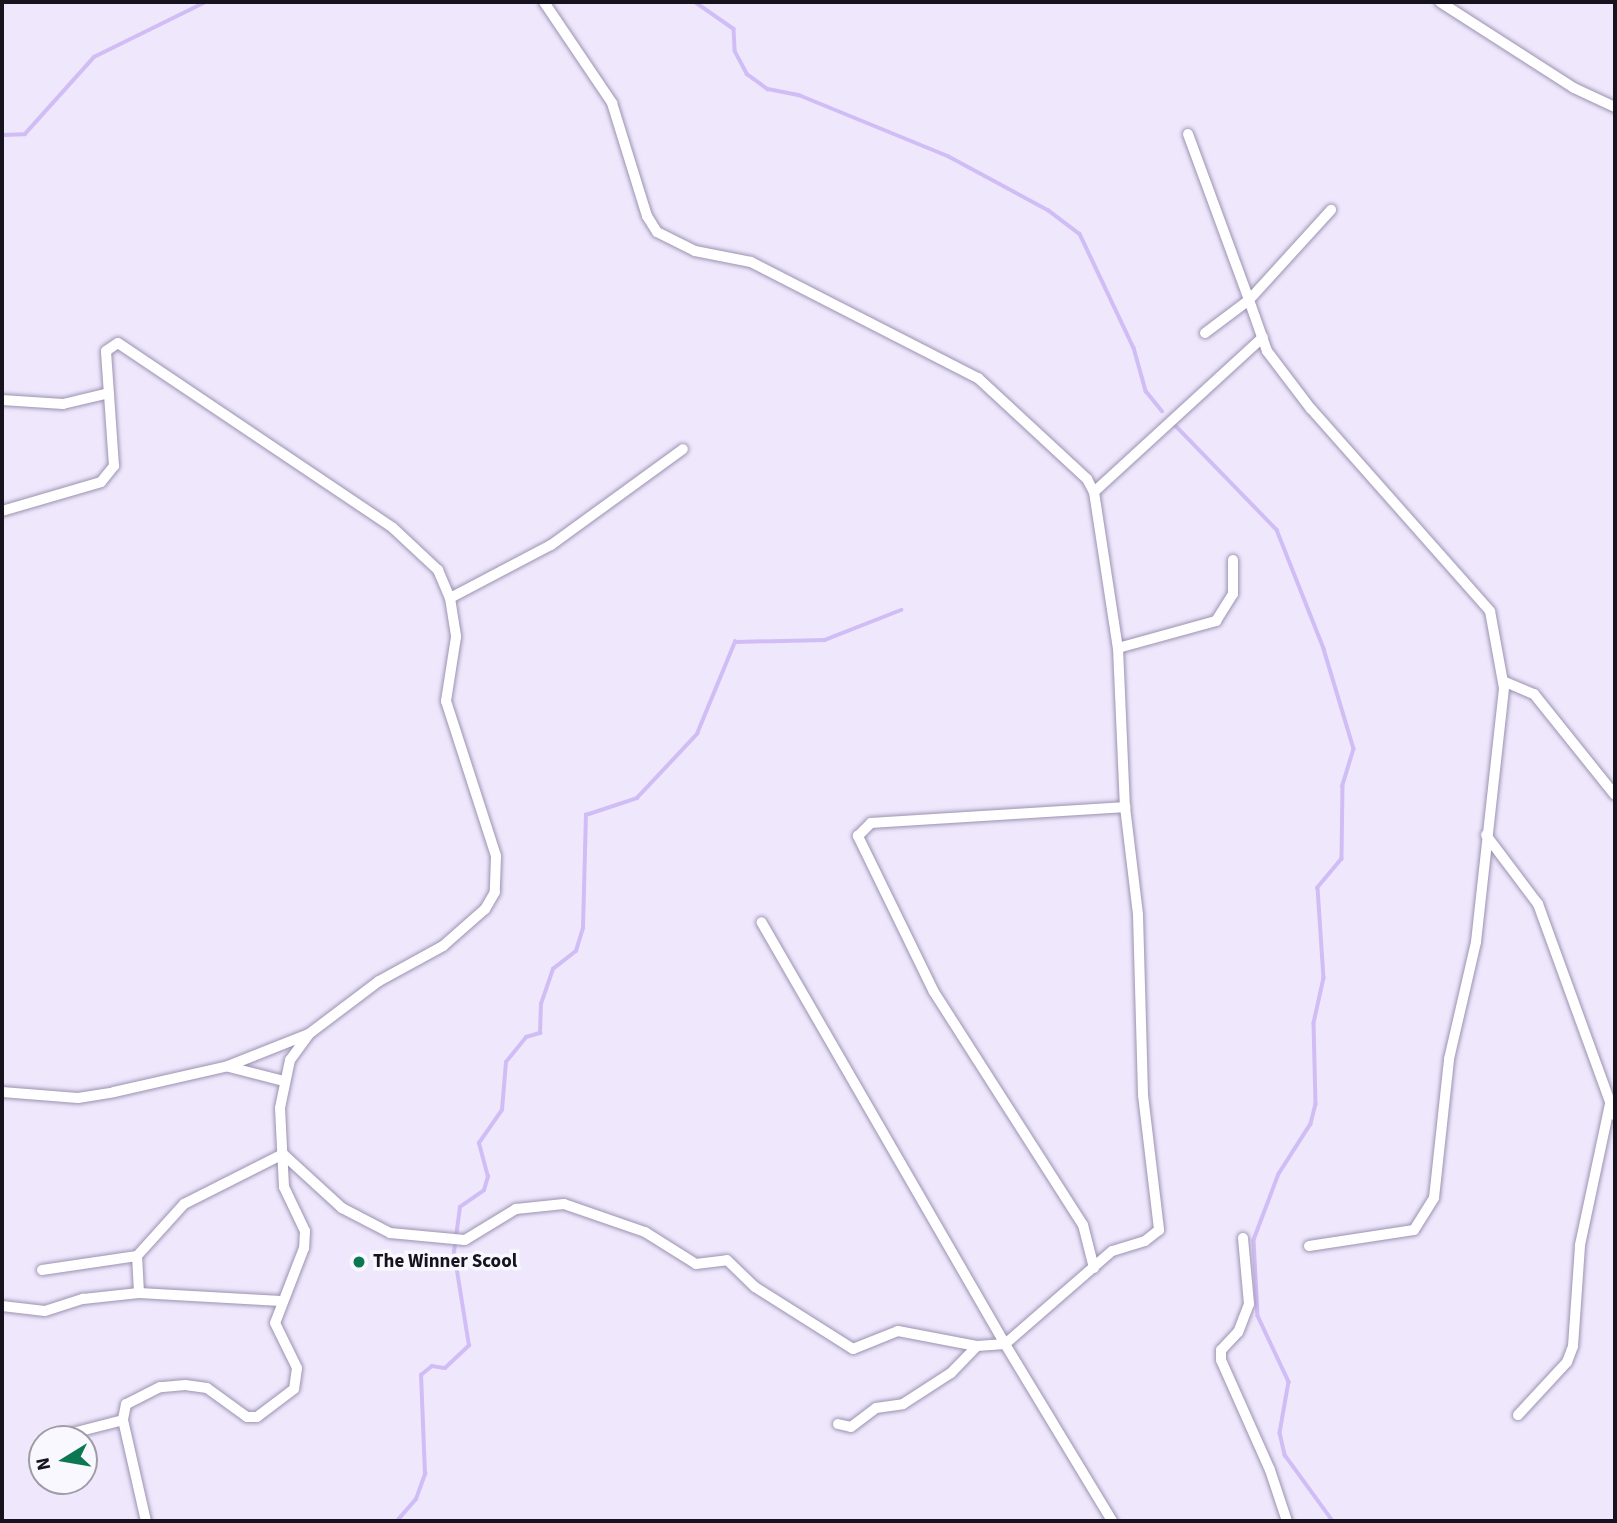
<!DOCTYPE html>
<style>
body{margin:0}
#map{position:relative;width:1617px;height:1523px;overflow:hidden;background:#efe8fd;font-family:"Source Sans 3",sans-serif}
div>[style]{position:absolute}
.stream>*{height:3.5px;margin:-1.75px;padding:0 1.75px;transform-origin:1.75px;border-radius:1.75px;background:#d0bdf5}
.roads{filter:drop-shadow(0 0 2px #9c92b1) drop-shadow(0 0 2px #9c92b1)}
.street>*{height:10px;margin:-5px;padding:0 5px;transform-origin:5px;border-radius:5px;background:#fff}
.dots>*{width:19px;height:19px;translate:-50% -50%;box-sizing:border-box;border:4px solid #faf8ff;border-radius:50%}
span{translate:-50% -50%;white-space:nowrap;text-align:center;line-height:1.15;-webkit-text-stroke:7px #faf8ff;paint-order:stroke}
.poi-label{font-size:19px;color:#16121e;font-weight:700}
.left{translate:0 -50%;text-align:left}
.frame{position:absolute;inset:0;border:4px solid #16121e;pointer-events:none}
.north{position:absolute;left:28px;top:1425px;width:70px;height:70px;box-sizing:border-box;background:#faf8ff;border:2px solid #9f9ca5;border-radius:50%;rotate:259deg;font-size:19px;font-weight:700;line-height:28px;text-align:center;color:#16121e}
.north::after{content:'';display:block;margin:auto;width:24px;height:32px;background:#0c7851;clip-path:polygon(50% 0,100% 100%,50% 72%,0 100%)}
</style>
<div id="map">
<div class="stream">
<div style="left:695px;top:2px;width:47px;rotate:34.7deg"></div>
<div style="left:734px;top:29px;width:22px;rotate:87deg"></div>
<div style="left:735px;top:51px;width:26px;rotate:62deg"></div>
<div style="left:747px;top:74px;width:26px;rotate:36deg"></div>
<div style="left:768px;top:89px;width:32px;rotate:11deg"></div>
<div style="left:799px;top:95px;width:161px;rotate:22.3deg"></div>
<div style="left:948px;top:156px;width:114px;rotate:28.4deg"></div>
<div style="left:1048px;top:210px;width:40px;rotate:37deg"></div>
<div style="left:1080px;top:234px;width:126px;rotate:64.7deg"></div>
<div style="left:1134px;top:348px;width:45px;rotate:74.4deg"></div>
<div style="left:1146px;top:391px;width:26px;rotate:51deg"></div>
<div style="left:2px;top:135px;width:23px;rotate:-2deg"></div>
<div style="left:25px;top:134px;width:103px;rotate:-48.1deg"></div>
<div style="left:94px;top:57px;width:125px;rotate:-26.2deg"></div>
<div style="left:1176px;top:426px;width:145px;rotate:45.8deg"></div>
<div style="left:1277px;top:530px;width:128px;rotate:68.4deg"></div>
<div style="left:1324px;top:649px;width:104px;rotate:73.3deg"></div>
<div style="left:1354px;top:749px;width:39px;rotate:107deg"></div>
<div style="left:1343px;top:786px;width:73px;rotate:90.8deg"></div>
<div style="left:1342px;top:859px;width:38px;rotate:130deg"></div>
<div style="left:1318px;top:888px;width:90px;rotate:86.2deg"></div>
<div style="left:1324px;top:978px;width:46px;rotate:102.5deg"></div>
<div style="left:1314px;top:1023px;width:81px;rotate:88.6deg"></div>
<div style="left:1316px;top:1104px;width:21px;rotate:104deg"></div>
<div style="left:1311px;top:1124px;width:59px;rotate:122.6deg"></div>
<div style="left:1279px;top:1174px;width:71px;rotate:110.7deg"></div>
<div style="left:1254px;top:1240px;width:76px;rotate:87deg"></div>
<div style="left:1258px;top:1316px;width:73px;rotate:64.8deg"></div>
<div style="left:1289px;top:1382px;width:52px;rotate:100deg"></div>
<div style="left:1280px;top:1433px;width:23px;rotate:77deg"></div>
<div style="left:1285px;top:1455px;width:82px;rotate:54deg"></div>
<div style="left:397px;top:1521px;width:29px;rotate:-49deg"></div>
<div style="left:416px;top:1499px;width:27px;rotate:-70deg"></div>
<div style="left:425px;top:1474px;width:99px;rotate:-92.3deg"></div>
<div style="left:421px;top:1375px;width:14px;rotate:-39deg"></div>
<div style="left:432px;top:1366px;width:13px;rotate:9deg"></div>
<div style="left:445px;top:1368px;width:33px;rotate:-43deg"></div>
<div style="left:469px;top:1346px;width:95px;rotate:-99.1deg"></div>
<div style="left:454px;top:1252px;width:45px;rotate:-82.4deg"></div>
<div style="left:460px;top:1207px;width:29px;rotate:-35deg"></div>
<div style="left:484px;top:1190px;width:14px;rotate:-73deg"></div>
<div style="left:488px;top:1177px;width:35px;rotate:-105deg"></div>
<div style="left:479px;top:1143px;width:40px;rotate:-55.1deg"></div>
<div style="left:502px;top:1110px;width:48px;rotate:-85.2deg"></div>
<div style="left:506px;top:1062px;width:32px;rotate:-51deg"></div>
<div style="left:526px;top:1037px;width:15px;rotate:-16deg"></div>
<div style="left:540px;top:1033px;width:29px;rotate:-88deg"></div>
<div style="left:541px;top:1004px;width:37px;rotate:-71deg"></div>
<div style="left:553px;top:969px;width:29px;rotate:-38deg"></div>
<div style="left:576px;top:951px;width:24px;rotate:-73deg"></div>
<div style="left:583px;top:928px;width:113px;rotate:-88.5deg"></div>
<div style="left:586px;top:815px;width:54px;rotate:-18.4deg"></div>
<div style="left:637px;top:798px;width:88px;rotate:-46.8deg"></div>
<div style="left:697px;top:734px;width:100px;rotate:-67.6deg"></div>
<div style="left:735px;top:642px;width:90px;rotate:-1.3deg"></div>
<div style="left:825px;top:640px;width:82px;rotate:-21.5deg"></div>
</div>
<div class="roads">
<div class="street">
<div style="left:544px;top:2px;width:122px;rotate:56deg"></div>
<div style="left:612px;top:103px;width:118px;rotate:72.8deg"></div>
<div style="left:647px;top:216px;width:19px;rotate:58deg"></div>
<div style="left:657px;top:232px;width:42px;rotate:26.6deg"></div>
<div style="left:695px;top:251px;width:57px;rotate:11.1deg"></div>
<div style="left:751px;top:262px;width:255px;rotate:27.1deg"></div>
<div style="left:978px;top:378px;width:149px;rotate:42.8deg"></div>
<div style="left:1087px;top:479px;width:15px;rotate:62deg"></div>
<div style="left:1094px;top:492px;width:158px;rotate:81.3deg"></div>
<div style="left:1118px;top:648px;width:159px;rotate:87.5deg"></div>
<div style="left:1125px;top:807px;width:109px;rotate:83.1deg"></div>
<div style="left:1138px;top:915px;width:180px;rotate:88.4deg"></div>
<div style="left:1143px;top:1095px;width:136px;rotate:83.2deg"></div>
<div style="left:1159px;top:1230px;width:18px;rotate:142deg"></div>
<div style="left:1145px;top:1241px;width:34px;rotate:163deg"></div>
<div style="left:1112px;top:1251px;width:142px;rotate:139deg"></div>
<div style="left:1005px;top:1344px;width:207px;rotate:58.8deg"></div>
<div style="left:1440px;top:2px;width:159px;rotate:32.7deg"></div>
<div style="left:1574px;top:88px;width:45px;rotate:24.9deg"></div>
<div style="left:1188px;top:134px;width:177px;rotate:69.8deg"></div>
<div style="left:1249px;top:300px;width:55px;rotate:143.1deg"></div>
<div style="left:2px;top:400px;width:61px;rotate:3.8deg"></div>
<div style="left:63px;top:404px;width:47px;rotate:-13.4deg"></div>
<div style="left:1094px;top:492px;width:229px;rotate:-42.5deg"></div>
<div style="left:2px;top:511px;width:103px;rotate:-16.3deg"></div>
<div style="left:101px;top:482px;width:21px;rotate:-51deg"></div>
<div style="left:114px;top:466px;width:115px;rotate:-94deg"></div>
<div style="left:106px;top:351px;width:14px;rotate:-34deg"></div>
<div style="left:118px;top:343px;width:331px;rotate:33.9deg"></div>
<div style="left:393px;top:528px;width:62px;rotate:43deg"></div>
<div style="left:438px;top:570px;width:30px;rotate:67deg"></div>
<div style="left:450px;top:598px;width:39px;rotate:81deg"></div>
<div style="left:456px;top:637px;width:65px;rotate:98.9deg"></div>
<div style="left:446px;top:701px;width:163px;rotate:72.1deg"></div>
<div style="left:496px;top:856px;width:36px;rotate:92deg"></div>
<div style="left:495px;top:892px;width:20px;rotate:120deg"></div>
<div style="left:485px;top:909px;width:56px;rotate:138.6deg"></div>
<div style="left:443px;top:946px;width:73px;rotate:151.3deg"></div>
<div style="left:379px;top:981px;width:88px;rotate:142.9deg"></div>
<div style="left:309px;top:1034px;width:32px;rotate:126deg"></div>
<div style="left:290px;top:1060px;width:49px;rotate:101.8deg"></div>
<div style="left:280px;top:1108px;width:79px;rotate:87.1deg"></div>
<div style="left:284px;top:1187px;width:49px;rotate:64.5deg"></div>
<div style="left:305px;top:1231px;width:17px;rotate:93deg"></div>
<div style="left:304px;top:1248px;width:80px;rotate:111.1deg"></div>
<div style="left:275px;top:1323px;width:50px;rotate:63.9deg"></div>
<div style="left:297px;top:1368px;width:21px;rotate:98deg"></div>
<div style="left:294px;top:1389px;width:46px;rotate:142.9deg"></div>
<div style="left:257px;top:1417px;width:10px;rotate:180deg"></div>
<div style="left:247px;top:1417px;width:49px;rotate:-144.1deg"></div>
<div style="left:207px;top:1388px;width:22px;rotate:-172deg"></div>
<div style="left:185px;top:1385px;width:25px;rotate:175deg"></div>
<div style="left:160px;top:1387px;width:38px;rotate:153deg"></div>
<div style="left:126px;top:1404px;width:16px;rotate:101deg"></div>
<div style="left:123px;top:1420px;width:104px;rotate:77.2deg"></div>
<div style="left:450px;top:598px;width:114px;rotate:-27.7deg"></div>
<div style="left:551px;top:545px;width:163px;rotate:-36deg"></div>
<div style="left:1118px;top:648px;width:102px;rotate:-15.4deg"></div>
<div style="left:1216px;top:621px;width:32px;rotate:-58deg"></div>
<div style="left:1233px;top:594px;width:34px;rotate:-90deg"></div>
<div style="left:1503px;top:681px;width:34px;rotate:23deg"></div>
<div style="left:1534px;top:694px;width:129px;rotate:51.3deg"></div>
<div style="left:1486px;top:835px;width:86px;rotate:53deg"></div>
<div style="left:1538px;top:904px;width:225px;rotate:70deg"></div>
<div style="left:229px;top:1067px;width:57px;rotate:14.3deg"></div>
<div style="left:2px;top:1092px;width:76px;rotate:4.5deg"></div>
<div style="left:78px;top:1098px;width:36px;rotate:-9deg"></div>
<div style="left:114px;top:1092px;width:117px;rotate:-12.8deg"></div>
<div style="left:228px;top:1066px;width:87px;rotate:-21.6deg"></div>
<div style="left:1243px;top:1238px;width:66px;rotate:84.8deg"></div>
<div style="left:1249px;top:1304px;width:30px;rotate:111deg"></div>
<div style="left:1238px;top:1332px;width:25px;rotate:133deg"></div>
<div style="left:1221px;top:1350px;width:10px;rotate:90deg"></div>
<div style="left:1221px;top:1360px;width:120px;rotate:66deg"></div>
<div style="left:1270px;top:1470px;width:54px;rotate:71.6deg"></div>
<div style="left:1309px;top:1246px;width:106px;rotate:-8.7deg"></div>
<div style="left:1414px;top:1230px;width:38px;rotate:-58deg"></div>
<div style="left:1434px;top:1198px;width:140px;rotate:-83.8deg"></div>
<div style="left:1449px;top:1059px;width:120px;rotate:-77deg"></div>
<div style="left:1476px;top:942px;width:256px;rotate:-83.7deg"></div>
<div style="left:1504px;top:688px;width:78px;rotate:-100.3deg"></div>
<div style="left:1490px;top:611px;width:270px;rotate:-131.5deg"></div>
<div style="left:1311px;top:409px;width:73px;rotate:-127.2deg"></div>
<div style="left:1267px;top:351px;width:54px;rotate:-109.4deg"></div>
<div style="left:1249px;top:300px;width:122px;rotate:-47.7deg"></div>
<div style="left:1094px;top:1268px;width:44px;rotate:-104.3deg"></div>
<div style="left:1083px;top:1225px;width:277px;rotate:-122.6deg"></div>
<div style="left:934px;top:992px;width:174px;rotate:-116deg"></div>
<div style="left:858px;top:836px;width:18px;rotate:-45deg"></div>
<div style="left:871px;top:823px;width:255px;rotate:-3.6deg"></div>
<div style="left:42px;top:1270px;width:96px;rotate:-8.4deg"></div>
<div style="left:139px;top:1293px;width:37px;rotate:-93deg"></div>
<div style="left:137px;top:1256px;width:70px;rotate:-47.9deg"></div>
<div style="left:184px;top:1204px;width:111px;rotate:-26.8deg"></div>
<div style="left:283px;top:1154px;width:80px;rotate:42.5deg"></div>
<div style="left:342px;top:1208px;width:54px;rotate:27.5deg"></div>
<div style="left:390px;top:1233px;width:75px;rotate:5.3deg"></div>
<div style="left:465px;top:1240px;width:60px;rotate:-31.3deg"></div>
<div style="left:516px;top:1209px;width:48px;rotate:-5.9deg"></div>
<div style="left:564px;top:1204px;width:86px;rotate:19.1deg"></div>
<div style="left:645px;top:1232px;width:60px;rotate:32.1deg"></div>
<div style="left:696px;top:1264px;width:31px;rotate:-7deg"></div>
<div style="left:727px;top:1260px;width:39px;rotate:44deg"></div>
<div style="left:755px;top:1287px;width:116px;rotate:32.3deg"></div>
<div style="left:853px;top:1349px;width:48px;rotate:-21.8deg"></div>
<div style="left:898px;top:1331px;width:80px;rotate:10.8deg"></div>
<div style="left:977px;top:1346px;width:28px;rotate:-4deg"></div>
<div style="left:1005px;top:1344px;width:487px;rotate:-120deg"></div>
<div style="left:2px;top:1306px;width:43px;rotate:6.6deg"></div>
<div style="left:45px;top:1311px;width:40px;rotate:-18deg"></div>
<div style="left:83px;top:1299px;width:56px;rotate:-6.1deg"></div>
<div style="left:139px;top:1293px;width:142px;rotate:3.2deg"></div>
<div style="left:1518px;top:1415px;width:72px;rotate:-47.2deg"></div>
<div style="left:1567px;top:1362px;width:17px;rotate:-69deg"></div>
<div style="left:1573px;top:1346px;width:101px;rotate:-86deg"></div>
<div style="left:1580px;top:1245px;width:144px;rotate:-78deg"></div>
<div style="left:838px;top:1424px;width:13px;rotate:13deg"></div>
<div style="left:851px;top:1427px;width:31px;rotate:-37deg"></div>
<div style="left:876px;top:1408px;width:27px;rotate:-8deg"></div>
<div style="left:903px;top:1404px;width:57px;rotate:-32.9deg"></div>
<div style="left:951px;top:1373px;width:37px;rotate:-46deg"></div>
<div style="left:57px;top:1437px;width:68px;rotate:-14.4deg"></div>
</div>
</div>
<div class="dots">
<div style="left:359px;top:1262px;background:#0c7851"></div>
</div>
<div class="poi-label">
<span class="left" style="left:373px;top:1262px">The Winner Scool</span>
</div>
<div class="frame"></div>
<div class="north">N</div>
</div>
